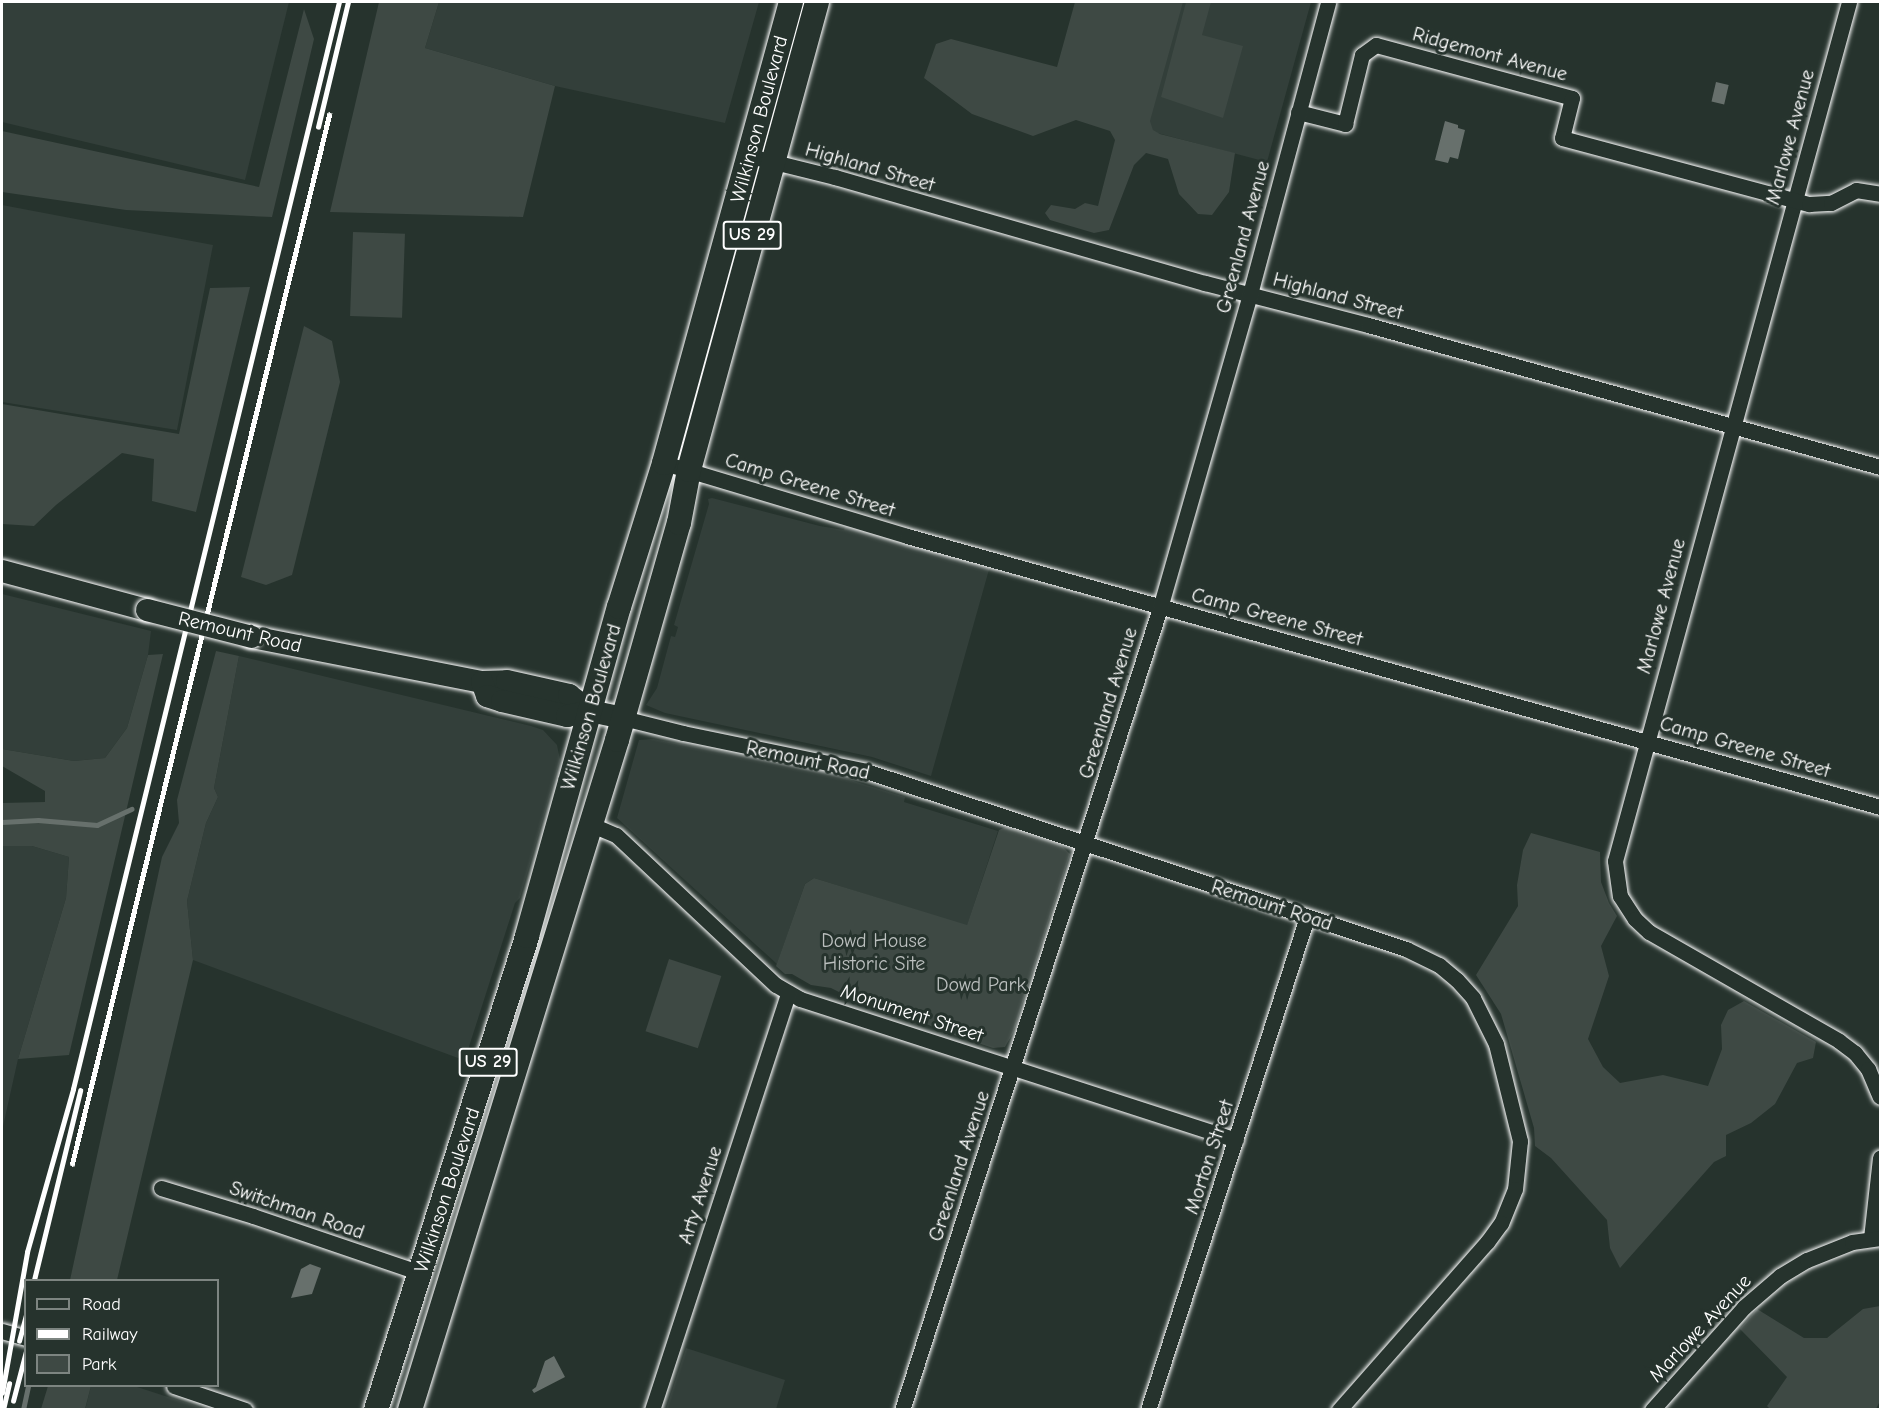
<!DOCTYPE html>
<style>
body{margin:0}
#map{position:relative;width:1882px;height:1411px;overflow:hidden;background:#26332d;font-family:"Comic Neue",sans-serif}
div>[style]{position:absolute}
.built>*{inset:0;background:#333f3a}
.green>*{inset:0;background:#3e4944;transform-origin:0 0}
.water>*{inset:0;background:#67706c;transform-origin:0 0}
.stream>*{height:4.5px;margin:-2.25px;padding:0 2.25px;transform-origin:2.25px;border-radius:2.25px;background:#67706c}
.roads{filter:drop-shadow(0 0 2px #fff) drop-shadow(0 0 2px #fff)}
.minor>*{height:15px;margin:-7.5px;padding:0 7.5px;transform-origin:7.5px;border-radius:7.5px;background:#26332d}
.secondary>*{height:22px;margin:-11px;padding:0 11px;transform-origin:11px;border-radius:11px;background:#26332d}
.primary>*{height:24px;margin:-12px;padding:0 12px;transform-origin:12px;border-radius:12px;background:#26332d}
.rail>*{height:4.5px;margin:-2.25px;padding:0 2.25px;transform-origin:2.25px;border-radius:2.25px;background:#fff}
.bridges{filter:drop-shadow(0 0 2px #fff) drop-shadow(0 0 2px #fff)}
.secondary-bridge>*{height:22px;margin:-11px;padding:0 11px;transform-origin:11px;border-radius:11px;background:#26332d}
span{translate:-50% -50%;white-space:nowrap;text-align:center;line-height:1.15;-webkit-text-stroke:6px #26332d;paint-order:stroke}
.shield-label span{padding:2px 4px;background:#26332d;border:2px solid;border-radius:4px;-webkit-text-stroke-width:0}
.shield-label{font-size:18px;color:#fff;font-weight:700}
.street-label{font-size:20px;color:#fff}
.park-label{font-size:20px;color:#bbbfbe}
.frame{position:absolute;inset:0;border:3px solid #fff;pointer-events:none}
.legend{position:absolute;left:24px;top:1279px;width:195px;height:108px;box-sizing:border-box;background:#26332d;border:2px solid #7d8581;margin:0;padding:8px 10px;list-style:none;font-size:18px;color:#fff}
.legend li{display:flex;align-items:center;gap:12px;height:30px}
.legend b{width:30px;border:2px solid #7d8581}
</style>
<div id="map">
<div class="built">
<div style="clip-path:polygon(2px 2px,289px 2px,245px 180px,2px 122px)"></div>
<div style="clip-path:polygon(439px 2px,759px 2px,725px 123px,555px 86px,425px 48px)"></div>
<div style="clip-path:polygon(1177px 2px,1311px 2px,1267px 162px,1142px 129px)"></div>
<div style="clip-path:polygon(2px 205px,213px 245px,177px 430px,2px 402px)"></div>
<div style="clip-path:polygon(712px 498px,820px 526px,844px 530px,845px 526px,990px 566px,931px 776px,872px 757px,665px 713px,646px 705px,657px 688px,671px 636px,675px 637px,678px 627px,674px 625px,709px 504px,708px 499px)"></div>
<div style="clip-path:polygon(2px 594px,151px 631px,148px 655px,127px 728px,105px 758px,74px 761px,2px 749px)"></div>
<div style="clip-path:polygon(239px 656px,531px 726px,543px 730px,557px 745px,560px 760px,520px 898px,515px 903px,466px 1056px,458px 1058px,193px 960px,187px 901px,206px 823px,218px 797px,214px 788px)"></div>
<div style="clip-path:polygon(653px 739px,815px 769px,905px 797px,904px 802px,998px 831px,967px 926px,814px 878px,805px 884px,777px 964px,617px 818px,639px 740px)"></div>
<div style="clip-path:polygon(2px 846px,32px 846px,69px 857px,66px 898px,18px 1059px,2px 1131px)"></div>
<div style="clip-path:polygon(686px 1348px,785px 1380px,776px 1409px,666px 1409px)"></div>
<div style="clip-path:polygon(91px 1386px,134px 1386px,205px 1409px,85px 1410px)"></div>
</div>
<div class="green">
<div style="clip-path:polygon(379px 2px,439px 2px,425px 48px,555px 86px,523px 217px,330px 212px)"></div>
<div style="clip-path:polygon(1075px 2px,1183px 2px,1150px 121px,1153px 130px,1160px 134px,1235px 153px,1229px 192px,1212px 215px,1198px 214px,1179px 194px,1168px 159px,1146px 153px,1134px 165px,1109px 230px,1094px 233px,1050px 220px,1045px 213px,1051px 205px,1075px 209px,1085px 203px,1098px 206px,1115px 140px,1110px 131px,1076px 120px,1033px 136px,972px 114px,924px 78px,936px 44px,951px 39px,1057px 67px)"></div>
<div style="clip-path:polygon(1186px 2px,1211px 2px,1202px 35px,1243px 46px,1223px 118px,1161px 97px)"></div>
<div style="clip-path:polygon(304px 9px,314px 39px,272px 217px,126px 210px,2px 192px,2px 131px,259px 187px)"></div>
<div style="left:353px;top:232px;width:52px;height:84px;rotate:2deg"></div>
<div style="clip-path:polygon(250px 287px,196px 512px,152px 501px,154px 459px,122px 453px,56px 505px,34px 526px,2px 524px,2px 404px,179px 434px,210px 288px)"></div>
<div style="clip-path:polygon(304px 326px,332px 341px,340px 382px,292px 575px,266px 585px,241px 577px)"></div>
<div style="clip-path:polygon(216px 651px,239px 656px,214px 788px,218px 797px,206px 823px,187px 901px,193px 960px,117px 1280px,70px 1280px,162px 857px,179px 823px,177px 800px)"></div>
<div style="clip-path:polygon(163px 654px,69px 1055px,18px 1059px,66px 898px,69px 857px,32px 846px,2px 846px,2px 803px,45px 802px,45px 791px,2px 766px,2px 749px,74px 761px,105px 758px,127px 728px,148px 655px)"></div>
<div style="clip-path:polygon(1006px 827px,1061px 845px,1070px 854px,1013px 1033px,1005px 1047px,993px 1048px,942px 1031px,886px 1006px,857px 1001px,831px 988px,811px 985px,792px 974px,785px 974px,776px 966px,805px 884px,814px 878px,967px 925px,999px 830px)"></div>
<div style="clip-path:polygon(1531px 833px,1600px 852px,1601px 882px,1609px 903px,1617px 916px,1601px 946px,1609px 976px,1588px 1039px,1603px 1067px,1620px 1083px,1663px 1075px,1708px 1086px,1722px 1049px,1721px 1025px,1728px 1010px,1744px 1001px,1816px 1042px,1813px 1058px,1797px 1063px,1775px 1104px,1751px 1123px,1726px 1135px,1726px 1156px,1714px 1162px,1620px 1268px,1610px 1248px,1607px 1220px,1551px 1158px,1535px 1146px,1534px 1128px,1501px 1014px,1476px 975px,1518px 906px,1517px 885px,1523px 850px)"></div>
<div style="left:669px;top:959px;width:55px;height:76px;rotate:18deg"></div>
<div style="clip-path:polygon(1880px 1306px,1880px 1401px,1876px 1409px,1771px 1410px,1767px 1406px,1787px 1377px,1740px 1329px,1757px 1309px,1804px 1338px,1827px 1338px,1863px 1309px)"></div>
<div style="clip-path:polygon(48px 1386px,91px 1386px,85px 1409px,41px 1409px)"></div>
</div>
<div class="water">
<div style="left:1716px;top:82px;width:13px;height:20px;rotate:13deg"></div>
<div style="clip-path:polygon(1445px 121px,1458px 125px,1458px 128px,1465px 130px,1458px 159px,1450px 157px,1448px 163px,1435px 160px)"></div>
<div style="clip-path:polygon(310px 1264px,321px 1268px,312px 1294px,291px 1298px,301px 1269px)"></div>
<div style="clip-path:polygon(554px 1356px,565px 1377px,534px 1393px,532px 1390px,536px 1387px,545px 1361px)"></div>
</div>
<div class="stream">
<div style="left:2px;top:822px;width:36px;rotate:-3deg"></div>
<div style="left:38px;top:820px;width:59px;rotate:4.8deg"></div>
<div style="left:97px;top:825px;width:38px;rotate:-25deg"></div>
<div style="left:23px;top:1410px;width:25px;rotate:-78deg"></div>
</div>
<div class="roads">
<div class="minor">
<div style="left:1849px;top:2px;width:890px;rotate:105.24deg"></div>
<div style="left:1615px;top:861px;width:35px;rotate:82deg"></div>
<div style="left:1620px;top:896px;width:27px;rotate:57deg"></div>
<div style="left:1635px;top:919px;width:19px;rotate:43deg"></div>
<div style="left:1649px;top:932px;width:219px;rotate:29.8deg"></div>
<div style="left:1839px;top:1041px;width:20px;rotate:37deg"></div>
<div style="left:1855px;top:1053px;width:21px;rotate:51deg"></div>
<div style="left:1868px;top:1069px;width:30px;rotate:67deg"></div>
<div style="left:1298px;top:112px;width:49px;rotate:14.3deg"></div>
<div style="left:1345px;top:124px;width:71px;rotate:-76.2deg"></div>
<div style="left:1362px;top:55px;width:17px;rotate:-36deg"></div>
<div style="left:1376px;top:45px;width:203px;rotate:15.1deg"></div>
<div style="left:1572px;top:98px;width:41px;rotate:104deg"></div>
<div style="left:1562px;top:138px;width:256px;rotate:15deg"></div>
<div style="left:1809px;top:204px;width:22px;rotate:-3deg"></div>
<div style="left:1831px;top:203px;width:28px;rotate:-27deg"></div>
<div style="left:1856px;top:190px;width:24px;rotate:9deg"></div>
<div style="left:750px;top:156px;width:88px;rotate:13.9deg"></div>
<div style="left:835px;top:177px;width:385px;rotate:16deg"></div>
<div style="left:1205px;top:283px;width:168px;rotate:14.4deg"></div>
<div style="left:1368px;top:325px;width:531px;rotate:15.5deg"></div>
<div style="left:664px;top:463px;width:254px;rotate:16.7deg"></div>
<div style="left:907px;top:536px;width:1010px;rotate:15.56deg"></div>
<div style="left:623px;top:718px;width:62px;rotate:14deg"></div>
<div style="left:683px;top:733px;width:187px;rotate:11.7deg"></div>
<div style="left:866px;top:771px;width:569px;rotate:18.24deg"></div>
<div style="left:1406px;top:949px;width:37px;rotate:26deg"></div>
<div style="left:1439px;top:965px;width:23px;rotate:40deg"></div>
<div style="left:1457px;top:980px;width:24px;rotate:48deg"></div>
<div style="left:1473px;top:998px;width:51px;rotate:63.4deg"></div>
<div style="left:1496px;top:1044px;width:100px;rotate:76.1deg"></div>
<div style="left:1520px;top:1141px;width:48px;rotate:95.9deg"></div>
<div style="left:1515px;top:1189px;width:37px;rotate:112deg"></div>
<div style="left:1501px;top:1223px;width:24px;rotate:126deg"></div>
<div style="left:1487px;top:1242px;width:224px;rotate:131.4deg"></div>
<div style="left:592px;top:825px;width:26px;rotate:23deg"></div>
<div style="left:616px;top:835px;width:219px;rotate:43.2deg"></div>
<div style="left:776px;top:985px;width:28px;rotate:30deg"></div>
<div style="left:800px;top:999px;width:458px;rotate:17.9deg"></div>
<div style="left:161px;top:1188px;width:96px;rotate:16.9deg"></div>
<div style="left:253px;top:1216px;width:176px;rotate:18.8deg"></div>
<div style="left:1871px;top:1238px;width:81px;rotate:-83.6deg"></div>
<div style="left:2px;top:1331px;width:25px;rotate:16deg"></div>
<div style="left:174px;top:1386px;width:75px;rotate:18.7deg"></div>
<div style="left:652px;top:1410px;width:439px;rotate:-71.9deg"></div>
<div style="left:902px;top:1410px;width:842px;rotate:-72.17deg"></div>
<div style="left:1160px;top:608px;width:327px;rotate:-74deg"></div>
<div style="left:1250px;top:294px;width:302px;rotate:-75deg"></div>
<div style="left:1148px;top:1410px;width:518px;rotate:-72.12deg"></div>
<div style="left:1652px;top:1410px;width:138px;rotate:-48.2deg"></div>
<div style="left:1744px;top:1307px;width:48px;rotate:-40.7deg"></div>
<div style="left:1780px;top:1276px;width:31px;rotate:-31deg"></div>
<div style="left:1807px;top:1260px;width:48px;rotate:-21.8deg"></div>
<div style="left:1852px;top:1242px;width:28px;rotate:-8deg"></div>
</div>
<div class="secondary">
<div style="left:2px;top:571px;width:150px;rotate:15.1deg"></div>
<div style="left:252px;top:637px;width:234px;rotate:11.1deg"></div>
<div style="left:482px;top:682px;width:25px;rotate:-2deg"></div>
<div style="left:507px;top:681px;width:64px;rotate:12.7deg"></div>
<div style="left:569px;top:695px;width:26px;rotate:37deg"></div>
<div style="left:590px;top:711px;width:34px;rotate:12deg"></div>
<div style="left:482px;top:682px;width:15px;rotate:70deg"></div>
<div style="left:487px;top:696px;width:16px;rotate:18deg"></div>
<div style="left:502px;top:701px;width:67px;rotate:13deg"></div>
<div style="left:567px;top:716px;width:24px;rotate:-12deg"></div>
</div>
<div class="primary">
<div style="left:376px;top:1410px;width:497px;rotate:-72.3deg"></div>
<div style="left:527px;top:936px;width:342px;rotate:-74.4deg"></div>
<div style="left:619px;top:607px;width:151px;rotate:-72.6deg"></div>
<div style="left:664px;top:463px;width:478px;rotate:-74.6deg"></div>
<div style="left:410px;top:1410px;width:701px;rotate:-72.83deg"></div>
<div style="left:617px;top:740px;width:226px;rotate:-74.1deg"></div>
<div style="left:679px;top:523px;width:54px;rotate:-79.3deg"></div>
<div style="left:689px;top:470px;width:485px;rotate:-74.7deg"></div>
</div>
</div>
<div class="rail">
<div style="left:318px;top:127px;width:129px;rotate:-76.5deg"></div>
<div style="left:72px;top:1164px;width:1080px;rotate:-76.23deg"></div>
<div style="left:34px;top:1280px;width:195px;rotate:-76.3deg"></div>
<div style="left:19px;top:1341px;width:28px;rotate:-75deg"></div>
<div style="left:2px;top:1393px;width:143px;rotate:-79.9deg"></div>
<div style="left:27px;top:1252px;width:169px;rotate:-74.2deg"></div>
<div style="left:73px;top:1089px;width:1119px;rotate:-76.25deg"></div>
<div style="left:13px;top:1401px;width:52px;rotate:-75.4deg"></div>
<div style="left:3px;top:1410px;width:27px;rotate:-77deg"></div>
</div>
<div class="bridges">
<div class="secondary-bridge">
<div style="left:147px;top:610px;width:108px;rotate:14.4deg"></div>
</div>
</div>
<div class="shield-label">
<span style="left:752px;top:235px">US 29</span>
<span style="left:488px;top:1062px">US 29</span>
</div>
<div class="street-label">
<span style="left:1490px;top:54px;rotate:15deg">Ridgemont Avenue</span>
<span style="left:759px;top:119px;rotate:-75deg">Wilkinson Boulevard</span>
<span style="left:1790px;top:137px;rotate:-75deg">Marlowe Avenue</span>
<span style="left:870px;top:167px;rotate:16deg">Highland Street</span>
<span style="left:1243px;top:237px;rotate:-75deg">Greenland Avenue</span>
<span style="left:1338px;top:296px;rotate:15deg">Highland Street</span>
<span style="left:810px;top:485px;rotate:17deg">Camp Greene Street</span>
<span style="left:1661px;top:606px;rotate:-75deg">Marlowe Avenue</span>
<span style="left:1277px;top:617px;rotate:15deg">Camp Greene Street</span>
<span style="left:240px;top:632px;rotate:13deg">Remount Road</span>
<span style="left:1108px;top:703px;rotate:-73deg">Greenland Avenue</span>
<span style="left:591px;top:707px;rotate:-74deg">Wilkinson Boulevard</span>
<span style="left:1745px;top:747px;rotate:16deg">Camp Greene Street</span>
<span style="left:808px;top:760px;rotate:12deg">Remount Road</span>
<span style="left:1272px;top:905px;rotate:18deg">Remount Road</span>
<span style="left:912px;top:1013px;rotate:18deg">Monument Street</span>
<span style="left:1209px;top:1157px;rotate:-72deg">Morton Street</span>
<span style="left:959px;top:1166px;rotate:-72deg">Greenland Avenue</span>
<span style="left:447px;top:1190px;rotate:-72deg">Wilkinson Boulevard</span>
<span style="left:700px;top:1195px;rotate:-72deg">Arty Avenue</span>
<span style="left:297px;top:1210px;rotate:19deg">Switchman Road</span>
<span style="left:1700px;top:1328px;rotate:-47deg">Marlowe Avenue</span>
</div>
<div class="park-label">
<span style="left:874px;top:952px">Dowd House<br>Historic Site</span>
<span style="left:981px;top:984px">Dowd Park</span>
</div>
<div class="frame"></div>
<ul class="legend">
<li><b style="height:8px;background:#26332d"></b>Road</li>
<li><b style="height:8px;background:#fff"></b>Railway</li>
<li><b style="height:16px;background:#3e4944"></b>Park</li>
</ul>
</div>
